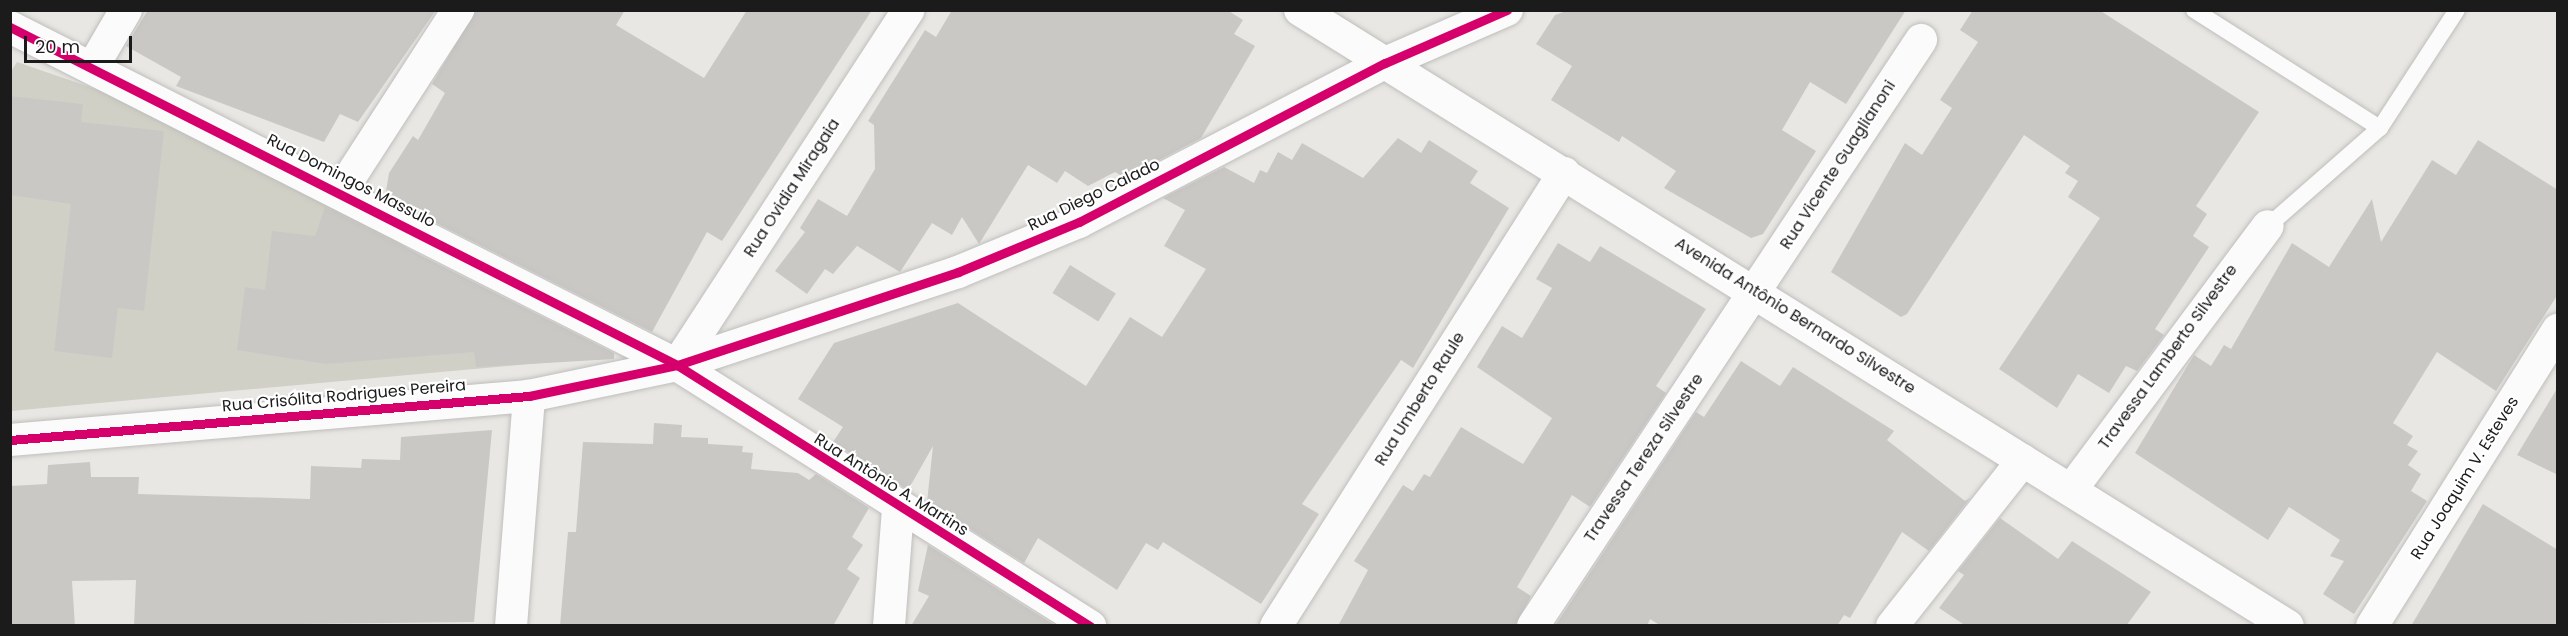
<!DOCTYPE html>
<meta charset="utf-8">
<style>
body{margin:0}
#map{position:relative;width:2568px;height:636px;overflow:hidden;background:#e9e7e3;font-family:Poppins,sans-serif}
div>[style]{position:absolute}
.construction>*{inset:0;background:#d1d0c6}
.building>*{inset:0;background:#cac8c5;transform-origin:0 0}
.roads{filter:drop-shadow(0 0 2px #bfbebc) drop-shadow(0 0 2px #bfbebc)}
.service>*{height:16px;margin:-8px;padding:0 8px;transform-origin:8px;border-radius:8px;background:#fcfbfb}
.minor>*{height:32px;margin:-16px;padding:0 16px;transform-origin:16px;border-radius:16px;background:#fcfbfb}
.cycleway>*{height:9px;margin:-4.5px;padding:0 4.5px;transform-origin:4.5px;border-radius:4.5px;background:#d6006c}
span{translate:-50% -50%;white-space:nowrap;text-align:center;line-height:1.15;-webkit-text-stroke:4.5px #fff;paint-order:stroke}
.street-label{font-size:16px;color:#1b1b1b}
.frame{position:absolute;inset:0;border:12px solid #1b1b1b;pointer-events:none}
.scale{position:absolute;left:24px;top:36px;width:108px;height:27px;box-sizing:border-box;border:3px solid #1b1b1b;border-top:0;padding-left:8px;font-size:18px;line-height:21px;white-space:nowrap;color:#1b1b1b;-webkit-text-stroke:4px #fff;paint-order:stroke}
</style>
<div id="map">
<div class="construction">
<div style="clip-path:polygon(17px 62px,226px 134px,585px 359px,11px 411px,10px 73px)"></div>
</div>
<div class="building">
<div style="clip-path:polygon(148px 10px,436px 10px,358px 122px,340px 114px,324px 142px,176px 86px,181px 77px,126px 46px)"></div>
<div style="clip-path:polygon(476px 10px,625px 10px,616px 25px,704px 78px,747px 10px,872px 10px,722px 241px,707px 232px,652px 332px,385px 197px,389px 173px,413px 136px,418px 140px,445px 93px,432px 84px)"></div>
<div style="clip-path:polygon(952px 10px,1227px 10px,1243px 20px,1234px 34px,1255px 46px,1201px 138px,1125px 178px,1115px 172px,1088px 186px,1065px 171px,1057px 183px,1028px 165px,979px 244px,962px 217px,952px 235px,932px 223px,900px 272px,857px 246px,833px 274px,825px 269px,807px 294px,775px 271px,805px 232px,800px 228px,818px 199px,847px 216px,875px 169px,874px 125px,868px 121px,925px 30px,936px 37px)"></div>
<div style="clip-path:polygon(1569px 10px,1906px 10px,1846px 104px,1810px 82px,1782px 130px,1816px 151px,1763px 234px,1751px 238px,1664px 188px,1676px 171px,1622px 136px,1619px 142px,1551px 100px,1572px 66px,1536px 44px,1555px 15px)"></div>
<div style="clip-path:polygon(1973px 10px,2099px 10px,2259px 112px,2196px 206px,2207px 214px,2193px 236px,2209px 247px,2155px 329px,2164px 335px,2137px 371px,2126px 366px,2109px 393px,2078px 374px,2057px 408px,1999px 369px,2100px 218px,2068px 197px,2078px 181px,2065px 173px,2070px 166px,2024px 135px,1907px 314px,1901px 317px,1831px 272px,1905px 143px,1922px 155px,1952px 108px,1940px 100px,1978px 42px,1960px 30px)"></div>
<div style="clip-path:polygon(10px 96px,83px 104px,81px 122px,164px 131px,144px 311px,118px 308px,112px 358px,54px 351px,71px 204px,10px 195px)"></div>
<div style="clip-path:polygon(1398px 138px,1421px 153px,1429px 140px,1478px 171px,1470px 183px,1509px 208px,1413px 368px,1401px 360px,1302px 504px,1319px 514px,1261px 604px,1163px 542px,1158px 550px,1146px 543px,1117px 590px,1038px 538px,1024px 563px,927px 502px,933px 446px,908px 490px,833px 442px,843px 427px,798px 399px,834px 343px,958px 303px,1086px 386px,1130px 317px,1162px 337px,1206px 269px,1164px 246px,1185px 210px,1163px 198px,1224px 167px,1254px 183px,1260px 170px,1267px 173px,1278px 152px,1292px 160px,1302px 143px,1363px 178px)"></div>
<div style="clip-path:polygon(2478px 140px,2558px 190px,2558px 294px,2496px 391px,2437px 352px,2393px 423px,2413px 436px,2407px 445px,2418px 451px,2408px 465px,2421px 474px,2411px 491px,2427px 501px,2354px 614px,2323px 594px,2344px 561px,2330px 556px,2340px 540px,2289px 507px,2268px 540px,2135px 453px,2194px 355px,2211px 366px,2224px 345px,2231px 349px,2292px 243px,2329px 267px,2372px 199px,2381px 242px,2432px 160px,2456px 175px)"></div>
<div style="clip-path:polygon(325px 207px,614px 353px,614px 359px,476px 367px,474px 352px,326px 364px,237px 350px,245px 287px,265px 290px,272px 231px,315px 236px)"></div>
<div style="clip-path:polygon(1558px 243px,1590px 262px,1600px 246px,1706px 309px,1656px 386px,1666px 393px,1590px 507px,1572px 495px,1517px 587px,1531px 596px,1515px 626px,1338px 626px,1368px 570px,1354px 561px,1403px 485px,1413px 491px,1424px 474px,1430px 477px,1461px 427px,1523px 464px,1552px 418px,1477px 367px,1502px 326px,1522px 338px,1552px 288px,1536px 279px)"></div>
<div style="left:1070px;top:265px;width:54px;height:33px;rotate:32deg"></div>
<div style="clip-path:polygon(1741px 361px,1780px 386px,1793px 367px,1894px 431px,1887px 440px,1965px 501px,1970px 498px,1929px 551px,1902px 532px,1850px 618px,1844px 615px,1837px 626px,1661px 626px,1650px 619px,1647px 626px,1555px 626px,1696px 412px,1704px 417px)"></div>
<div style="clip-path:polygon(2558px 387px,2558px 475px,2517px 455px)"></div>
<div style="clip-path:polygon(654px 423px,682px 425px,681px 437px,708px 438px,708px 444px,743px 446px,742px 452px,753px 453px,751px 469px,798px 473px,809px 480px,816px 474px,869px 508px,852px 537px,863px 545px,847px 569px,860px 578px,833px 626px,560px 626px,568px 532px,576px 532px,583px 442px,653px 444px)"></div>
<div style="clip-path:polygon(492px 430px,474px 622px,134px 626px,136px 580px,72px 581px,75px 626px,10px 626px,10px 486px,47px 484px,48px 465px,90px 462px,91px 477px,139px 477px,138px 494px,310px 499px,311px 466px,361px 468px,362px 459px,400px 460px,401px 437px)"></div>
<div style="clip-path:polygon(2483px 504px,2558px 550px,2558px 626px,2411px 626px)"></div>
<div style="clip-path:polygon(2000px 518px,2058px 559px,2072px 541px,2151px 592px,2126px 626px,1966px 626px,1939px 608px,1964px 575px,1958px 571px)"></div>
<div style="clip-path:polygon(928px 545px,1056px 626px,911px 626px,929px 596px,918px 591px)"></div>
</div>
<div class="roads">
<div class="service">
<div style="left:2194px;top:10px;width:220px;rotate:32.4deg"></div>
<div style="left:2268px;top:226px;width:149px;rotate:-41.2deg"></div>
<div style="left:2380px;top:128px;width:141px;rotate:-56.9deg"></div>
</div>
<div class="minor">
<div style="left:1300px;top:10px;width:1164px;rotate:31.94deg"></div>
<div style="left:10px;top:27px;width:748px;rotate:26.87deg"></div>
<div style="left:677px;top:365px;width:489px;rotate:32.3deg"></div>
<div style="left:92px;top:68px;width:67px;rotate:-59.6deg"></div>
<div style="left:341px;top:191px;width:216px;rotate:-57.1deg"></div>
<div style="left:677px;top:365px;width:424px;rotate:-56.9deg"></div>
<div style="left:10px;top:440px;width:521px;rotate:-4.85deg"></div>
<div style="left:529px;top:396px;width:151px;rotate:-11.8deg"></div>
<div style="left:677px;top:365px;width:296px;rotate:-18.3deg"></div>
<div style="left:958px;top:272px;width:131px;rotate:-22.5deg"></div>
<div style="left:1079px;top:222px;width:345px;rotate:-27.5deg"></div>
<div style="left:1385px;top:63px;width:133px;rotate:-23.5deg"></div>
<div style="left:2071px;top:490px;width:329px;rotate:-53.3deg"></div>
<div style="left:511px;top:626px;width:231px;rotate:-85.5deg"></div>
<div style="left:889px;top:626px;width:117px;rotate:-85.6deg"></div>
<div style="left:1276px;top:626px;width:537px;rotate:-57.55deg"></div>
<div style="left:1533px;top:626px;width:703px;rotate:-56.49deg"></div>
<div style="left:1892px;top:626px;width:211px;rotate:-51.7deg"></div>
<div style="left:2372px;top:626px;width:350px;rotate:-57.9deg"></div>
</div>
</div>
<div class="cycleway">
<div style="left:10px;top:27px;width:748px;rotate:26.87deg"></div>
<div style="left:677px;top:365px;width:489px;rotate:32.3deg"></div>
<div style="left:10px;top:440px;width:521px;rotate:-4.85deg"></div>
<div style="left:529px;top:396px;width:151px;rotate:-11.8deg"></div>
<div style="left:677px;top:365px;width:296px;rotate:-18.3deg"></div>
<div style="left:958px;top:272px;width:131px;rotate:-22.5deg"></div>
<div style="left:1079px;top:222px;width:345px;rotate:-27.5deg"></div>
<div style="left:1385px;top:63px;width:133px;rotate:-23.5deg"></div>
</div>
<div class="street-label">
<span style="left:1838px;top:165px;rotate:-57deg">Rua Vicente Guaglianoni</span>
<span style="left:351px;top:181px;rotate:27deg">Rua Domingos Massulo</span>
<span style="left:792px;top:188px;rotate:-57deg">Rua Ovidia Miragaia</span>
<span style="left:1094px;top:195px;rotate:-26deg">Rua Diego Calado</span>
<span style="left:1795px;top:316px;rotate:32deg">Avenida Antônio Bernardo Silvestre</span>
<span style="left:2168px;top:357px;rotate:-54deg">Travessa Lamberto Silvestre</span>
<span style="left:344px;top:396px;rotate:-5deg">Rua Crisólita Rodrigues Pereira</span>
<span style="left:1420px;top:399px;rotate:-58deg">Rua Umberto Raule</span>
<span style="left:1644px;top:458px;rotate:-56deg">Travessa Tereza Silvestre</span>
<span style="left:2465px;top:478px;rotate:-58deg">Rua Joaquim V. Esteves</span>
<span style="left:891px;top:485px;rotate:32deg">Rua Antônio A. Martins</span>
</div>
<div class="frame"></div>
<div class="scale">20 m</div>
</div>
